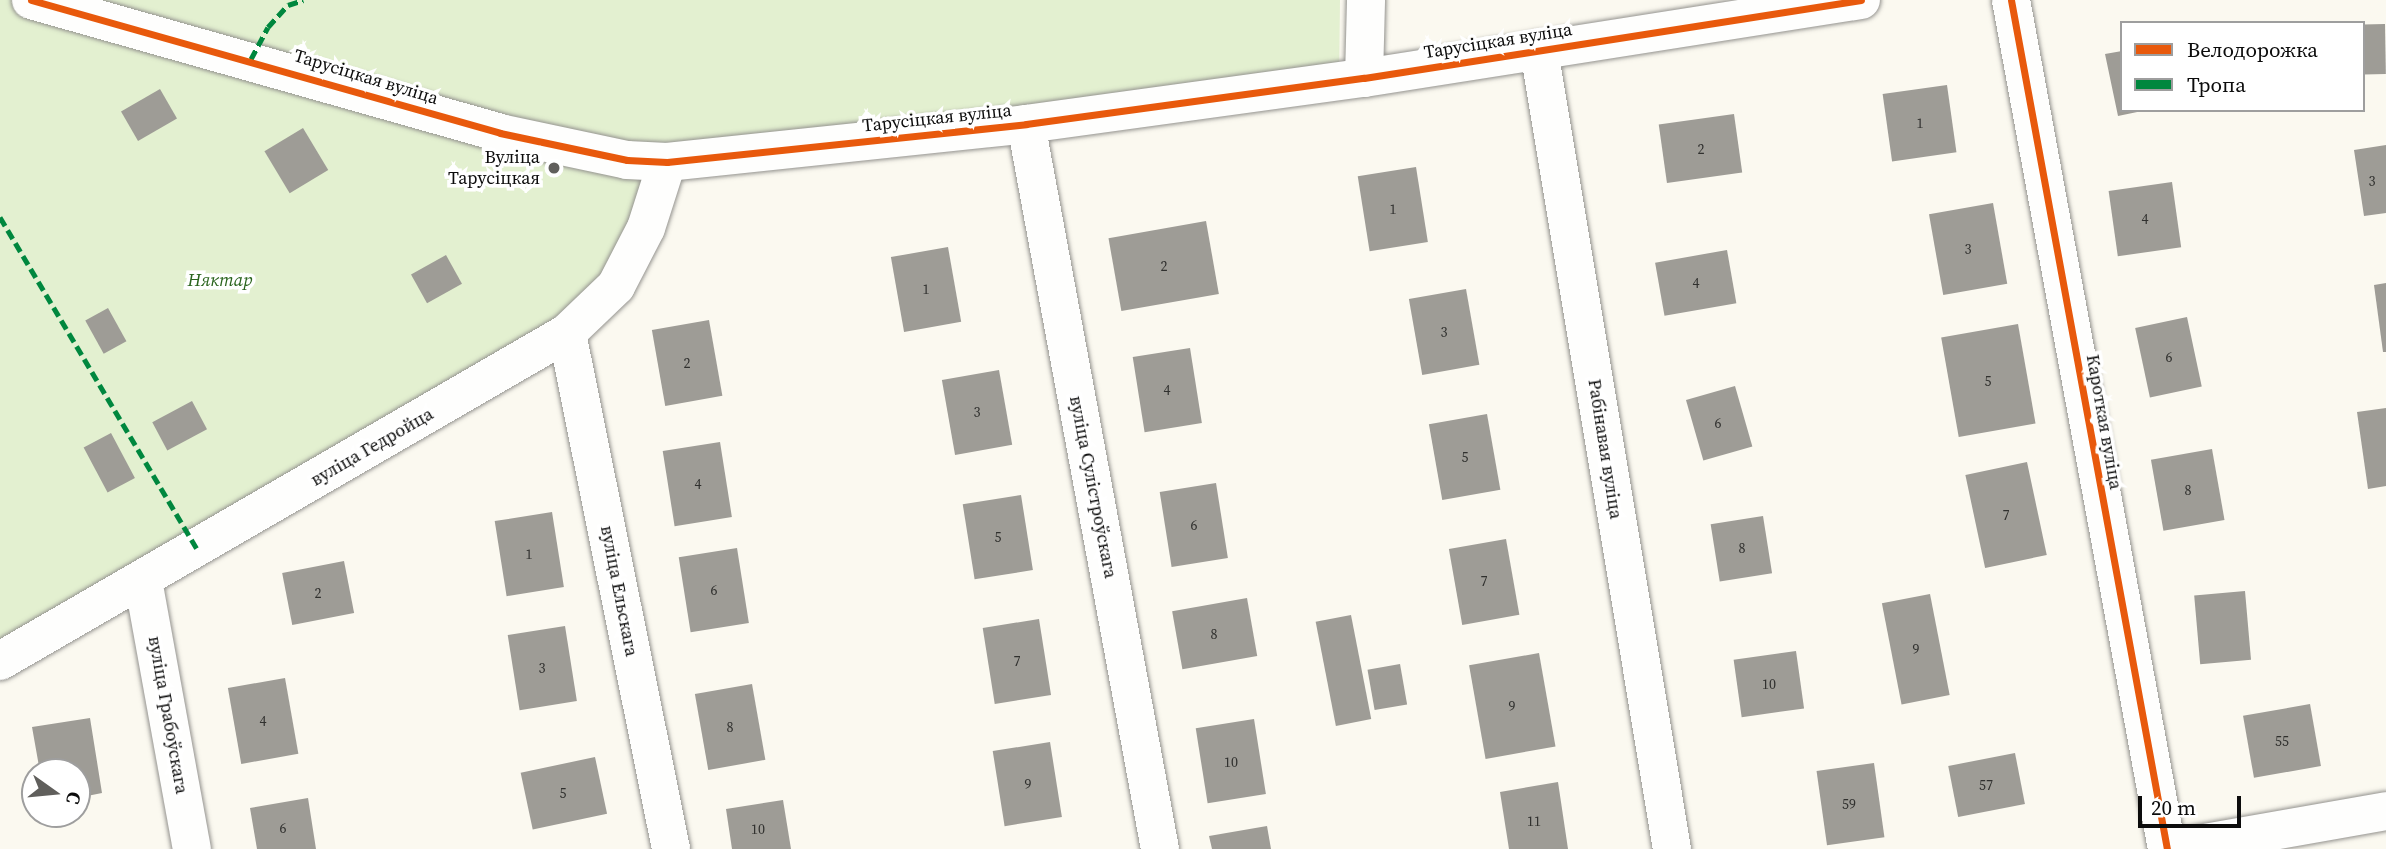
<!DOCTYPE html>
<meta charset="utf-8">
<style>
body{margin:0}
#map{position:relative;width:2386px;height:849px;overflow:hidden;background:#fbf9f0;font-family:"Source Serif 4",serif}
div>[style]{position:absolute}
.green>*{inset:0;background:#e3f0d0}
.building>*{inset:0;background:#9e9c96;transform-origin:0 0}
.roads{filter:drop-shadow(0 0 2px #94938f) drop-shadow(0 0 2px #94938f)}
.minor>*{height:38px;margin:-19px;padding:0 19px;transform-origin:19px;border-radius:19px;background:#fefefd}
.quiet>*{height:5px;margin-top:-2.5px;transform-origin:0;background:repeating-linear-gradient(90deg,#00873e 0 10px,transparent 0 15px)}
.cycleway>*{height:7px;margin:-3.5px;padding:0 3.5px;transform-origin:3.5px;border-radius:3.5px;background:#e8590c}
.dots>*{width:19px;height:19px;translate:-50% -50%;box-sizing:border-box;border:4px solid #fff;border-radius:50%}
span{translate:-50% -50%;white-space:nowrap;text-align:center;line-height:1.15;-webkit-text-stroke:7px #fff;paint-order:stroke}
.number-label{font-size:14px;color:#30302e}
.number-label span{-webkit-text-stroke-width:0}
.street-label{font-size:18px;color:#0c0c0c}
.poi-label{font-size:18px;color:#0c0c0c}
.right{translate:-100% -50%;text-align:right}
.park-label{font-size:18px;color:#2a641d;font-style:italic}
.legend{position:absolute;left:2120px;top:21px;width:245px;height:91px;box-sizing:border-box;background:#fff;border:2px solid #9e9e9e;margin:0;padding:9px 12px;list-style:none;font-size:21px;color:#0c0c0c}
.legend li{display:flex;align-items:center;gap:14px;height:35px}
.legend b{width:35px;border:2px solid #9e9e9e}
.north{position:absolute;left:21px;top:758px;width:70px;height:70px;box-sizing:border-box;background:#fff;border:2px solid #9e9e9e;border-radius:50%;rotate:105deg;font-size:19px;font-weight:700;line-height:28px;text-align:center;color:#0c0c0c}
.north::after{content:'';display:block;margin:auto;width:24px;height:32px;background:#605f5c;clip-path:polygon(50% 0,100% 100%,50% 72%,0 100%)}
.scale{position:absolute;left:2138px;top:796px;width:103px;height:32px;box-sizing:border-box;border:4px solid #0c0c0c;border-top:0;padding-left:9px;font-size:21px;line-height:24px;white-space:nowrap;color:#0c0c0c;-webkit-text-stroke:5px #fff;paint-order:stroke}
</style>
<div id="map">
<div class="green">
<div style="clip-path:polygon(0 0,1340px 0,1339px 81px,667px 162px,616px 286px,0 661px)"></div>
</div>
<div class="building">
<div style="left:2385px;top:24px;width:50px;height:22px;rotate:89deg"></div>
<div style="clip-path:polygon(2122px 51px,2122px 110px,2142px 111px,2118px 116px,2105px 54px)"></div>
<div style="left:1947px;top:85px;width:68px;height:65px;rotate:82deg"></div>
<div style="left:160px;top:89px;width:34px;height:45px;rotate:60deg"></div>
<div style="left:1734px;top:114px;width:59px;height:76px;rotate:82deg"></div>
<div style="left:303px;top:128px;width:49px;height:45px;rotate:59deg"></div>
<div style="clip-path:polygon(2386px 145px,2386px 213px,2364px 216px,2354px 150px)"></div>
<div style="left:1416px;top:167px;width:76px;height:59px;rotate:81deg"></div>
<div style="left:2172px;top:182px;width:66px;height:64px;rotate:82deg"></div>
<div style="left:1993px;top:203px;width:82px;height:65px;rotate:80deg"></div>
<div style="left:1206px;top:221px;width:74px;height:99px;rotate:80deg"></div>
<div style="left:948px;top:247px;width:76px;height:58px;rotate:80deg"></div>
<div style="left:1727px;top:250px;width:54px;height:73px;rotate:80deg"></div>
<div style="left:446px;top:255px;width:33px;height:40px;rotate:61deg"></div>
<div style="clip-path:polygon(2386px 283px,2386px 352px,2383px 352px,2374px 285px)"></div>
<div style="left:1466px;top:289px;width:77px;height:58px;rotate:80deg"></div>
<div style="left:108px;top:308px;width:38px;height:26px;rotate:61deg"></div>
<div style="left:2187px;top:317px;width:71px;height:53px;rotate:78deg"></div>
<div style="left:709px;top:320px;width:77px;height:58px;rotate:80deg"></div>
<div style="left:2018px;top:324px;width:101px;height:78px;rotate:80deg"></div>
<div style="left:1190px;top:348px;width:76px;height:58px;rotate:81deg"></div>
<div style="left:999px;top:370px;width:76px;height:58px;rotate:80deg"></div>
<div style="left:1735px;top:386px;width:63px;height:51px;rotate:74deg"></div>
<div style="left:192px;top:401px;width:32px;height:45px;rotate:62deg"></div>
<div style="clip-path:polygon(2386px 408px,2386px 486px,2368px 489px,2357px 412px)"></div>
<div style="left:1487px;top:414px;width:77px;height:59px;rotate:80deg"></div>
<div style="left:111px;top:433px;width:51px;height:31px;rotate:62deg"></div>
<div style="left:720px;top:442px;width:76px;height:58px;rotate:81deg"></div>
<div style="left:2212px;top:449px;width:72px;height:62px;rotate:80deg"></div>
<div style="left:2027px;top:462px;width:95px;height:63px;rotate:78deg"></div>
<div style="left:1216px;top:483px;width:76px;height:57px;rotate:81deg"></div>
<div style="left:1021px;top:495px;width:76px;height:59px;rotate:81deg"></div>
<div style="left:552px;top:512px;width:76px;height:58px;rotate:81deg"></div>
<div style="left:1763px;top:516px;width:58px;height:53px;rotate:81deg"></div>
<div style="left:1506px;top:539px;width:77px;height:58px;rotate:80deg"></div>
<div style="left:737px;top:548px;width:76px;height:59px;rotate:81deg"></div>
<div style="left:344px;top:561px;width:53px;height:63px;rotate:79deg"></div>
<div style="left:2245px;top:591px;width:69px;height:51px;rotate:85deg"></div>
<div style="left:1930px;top:594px;width:103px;height:49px;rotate:79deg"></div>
<div style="left:1247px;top:598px;width:59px;height:76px;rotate:80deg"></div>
<div style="left:1351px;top:615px;width:106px;height:36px;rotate:79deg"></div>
<div style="left:1039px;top:619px;width:77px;height:57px;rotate:81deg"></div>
<div style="left:565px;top:626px;width:76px;height:58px;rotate:81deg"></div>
<div style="left:1796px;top:651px;width:58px;height:63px;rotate:82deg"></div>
<div style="left:1539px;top:653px;width:95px;height:71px;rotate:80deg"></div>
<div style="left:1400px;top:664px;width:41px;height:33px;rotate:80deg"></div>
<div style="left:285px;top:678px;width:77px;height:58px;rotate:80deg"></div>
<div style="left:752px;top:684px;width:77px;height:58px;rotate:80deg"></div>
<div style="left:2310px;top:704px;width:63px;height:68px;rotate:80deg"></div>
<div style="clip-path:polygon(90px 718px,102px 793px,77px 798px,77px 772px,40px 772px,32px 727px)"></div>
<div style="left:1254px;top:719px;width:76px;height:59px;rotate:81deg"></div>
<div style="left:1050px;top:742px;width:76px;height:58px;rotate:81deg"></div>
<div style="left:2015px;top:753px;width:52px;height:68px;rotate:79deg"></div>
<div style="left:595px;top:757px;width:58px;height:76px;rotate:78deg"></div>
<div style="left:1874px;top:763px;width:75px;height:58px;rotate:82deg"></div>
<div style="clip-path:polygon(1558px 782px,1568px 849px,1509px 849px,1500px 792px)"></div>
<div style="clip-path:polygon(308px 798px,316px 849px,257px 849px,250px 808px)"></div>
<div style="clip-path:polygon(783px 800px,791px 849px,732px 849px,726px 809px)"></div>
<div style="clip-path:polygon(1267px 826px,1271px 849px,1212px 849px,1209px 836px)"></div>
</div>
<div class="roads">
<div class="minor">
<div style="left:31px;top:0;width:487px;rotate:15.8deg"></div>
<div style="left:500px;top:133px;width:130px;rotate:12deg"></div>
<div style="left:627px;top:160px;width:40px;rotate:2.9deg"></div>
<div style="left:667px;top:162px;width:361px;rotate:-6deg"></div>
<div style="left:1026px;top:124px;width:341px;rotate:-7.8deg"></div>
<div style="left:1364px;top:78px;width:503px;rotate:-8.92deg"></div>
<div style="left:2011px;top:0;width:863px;rotate:79.59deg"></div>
<div style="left:1539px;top:50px;width:810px;rotate:80.55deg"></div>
<div style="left:1364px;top:78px;width:78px;rotate:-88.5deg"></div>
<div style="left:1026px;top:124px;width:737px;rotate:79.53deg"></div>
<div style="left:567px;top:333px;width:526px;rotate:78.6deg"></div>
<div style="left:143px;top:580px;width:273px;rotate:79.7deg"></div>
<div style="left:0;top:661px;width:655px;rotate:-30.05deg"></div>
<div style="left:567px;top:333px;width:68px;rotate:-43.8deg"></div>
<div style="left:616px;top:286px;width:65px;rotate:-62.7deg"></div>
<div style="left:646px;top:228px;width:69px;rotate:-72.3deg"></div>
<div style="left:2171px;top:849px;width:218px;rotate:-10deg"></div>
</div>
</div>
<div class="quiet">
<div style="left:251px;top:59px;width:36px;rotate:-62deg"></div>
<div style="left:268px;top:27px;width:30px;rotate:-48deg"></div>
<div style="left:288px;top:5px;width:16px;rotate:-18deg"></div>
<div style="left:0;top:217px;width:386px;rotate:59.3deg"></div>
</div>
<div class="cycleway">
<div style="left:31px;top:0;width:487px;rotate:15.8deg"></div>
<div style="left:500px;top:133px;width:130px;rotate:12deg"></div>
<div style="left:627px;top:160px;width:40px;rotate:2.9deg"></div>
<div style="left:667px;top:162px;width:361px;rotate:-6deg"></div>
<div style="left:1026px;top:124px;width:341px;rotate:-7.8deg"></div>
<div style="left:1364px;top:78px;width:503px;rotate:-8.92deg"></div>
<div style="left:2011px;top:0;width:863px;rotate:79.59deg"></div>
</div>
<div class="dots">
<div style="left:554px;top:168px;background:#605f5c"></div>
</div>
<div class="number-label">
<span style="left:1920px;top:123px">1</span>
<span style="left:1701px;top:149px">2</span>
<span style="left:2372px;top:181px">3</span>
<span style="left:1393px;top:209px">1</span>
<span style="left:2145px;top:219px">4</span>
<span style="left:1968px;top:249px">3</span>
<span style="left:1164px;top:266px">2</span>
<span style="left:1696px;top:283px">4</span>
<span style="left:926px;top:289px">1</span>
<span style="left:1444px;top:332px">3</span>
<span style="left:2169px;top:357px">6</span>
<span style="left:687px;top:363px">2</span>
<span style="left:1988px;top:381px">5</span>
<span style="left:1167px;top:390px">4</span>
<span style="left:977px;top:412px">3</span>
<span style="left:1718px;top:423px">6</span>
<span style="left:1465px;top:457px">5</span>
<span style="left:698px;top:484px">4</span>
<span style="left:2188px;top:490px">8</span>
<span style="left:2006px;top:515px">7</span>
<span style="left:1194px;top:525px">6</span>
<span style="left:998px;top:537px">5</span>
<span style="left:1742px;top:548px">8</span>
<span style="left:529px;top:554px">1</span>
<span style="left:1484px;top:581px">7</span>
<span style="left:714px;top:590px">6</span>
<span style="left:318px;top:593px">2</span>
<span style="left:1214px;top:634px">8</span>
<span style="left:1916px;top:649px">9</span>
<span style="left:1017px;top:661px">7</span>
<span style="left:542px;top:668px">3</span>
<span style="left:1769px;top:684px">10</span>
<span style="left:1512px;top:706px">9</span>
<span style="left:263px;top:721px">4</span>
<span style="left:730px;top:727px">8</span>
<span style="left:2282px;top:741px">55</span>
<span style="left:1231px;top:762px">10</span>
<span style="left:1028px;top:784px">9</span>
<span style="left:1986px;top:785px">57</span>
<span style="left:563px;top:793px">5</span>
<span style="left:1849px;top:804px">59</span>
<span style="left:1534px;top:821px">11</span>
<span style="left:283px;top:828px">6</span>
<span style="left:758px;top:829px">10</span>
</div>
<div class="street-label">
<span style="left:1498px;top:41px;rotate:-9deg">Тарусіцкая вуліца</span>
<span style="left:366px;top:77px;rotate:17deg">Тарусіцкая вуліца</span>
<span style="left:937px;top:118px;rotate:-6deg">Тарусіцкая вуліца</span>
<span style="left:2104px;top:422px;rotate:80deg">Кароткая вуліца</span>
<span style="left:372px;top:447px;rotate:-30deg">вуліца Гедройца</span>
<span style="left:1605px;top:449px;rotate:81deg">Рабінавая вуліца</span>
<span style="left:1093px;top:487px;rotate:79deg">вуліца Сулістроўскага</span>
<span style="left:619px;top:591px;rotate:79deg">вуліца Ельскага</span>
<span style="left:168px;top:715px;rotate:80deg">вуліца Грабоўскага</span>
</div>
<div class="poi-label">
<span class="right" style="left:540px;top:168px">Вуліца<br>Тарусіцкая</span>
</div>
<div class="park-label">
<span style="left:220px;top:280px">Няктар</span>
</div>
<ul class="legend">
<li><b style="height:9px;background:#e8590c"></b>Велодорожка</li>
<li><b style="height:9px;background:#00873e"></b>Тропа</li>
</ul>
<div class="north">С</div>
<div class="scale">20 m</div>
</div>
